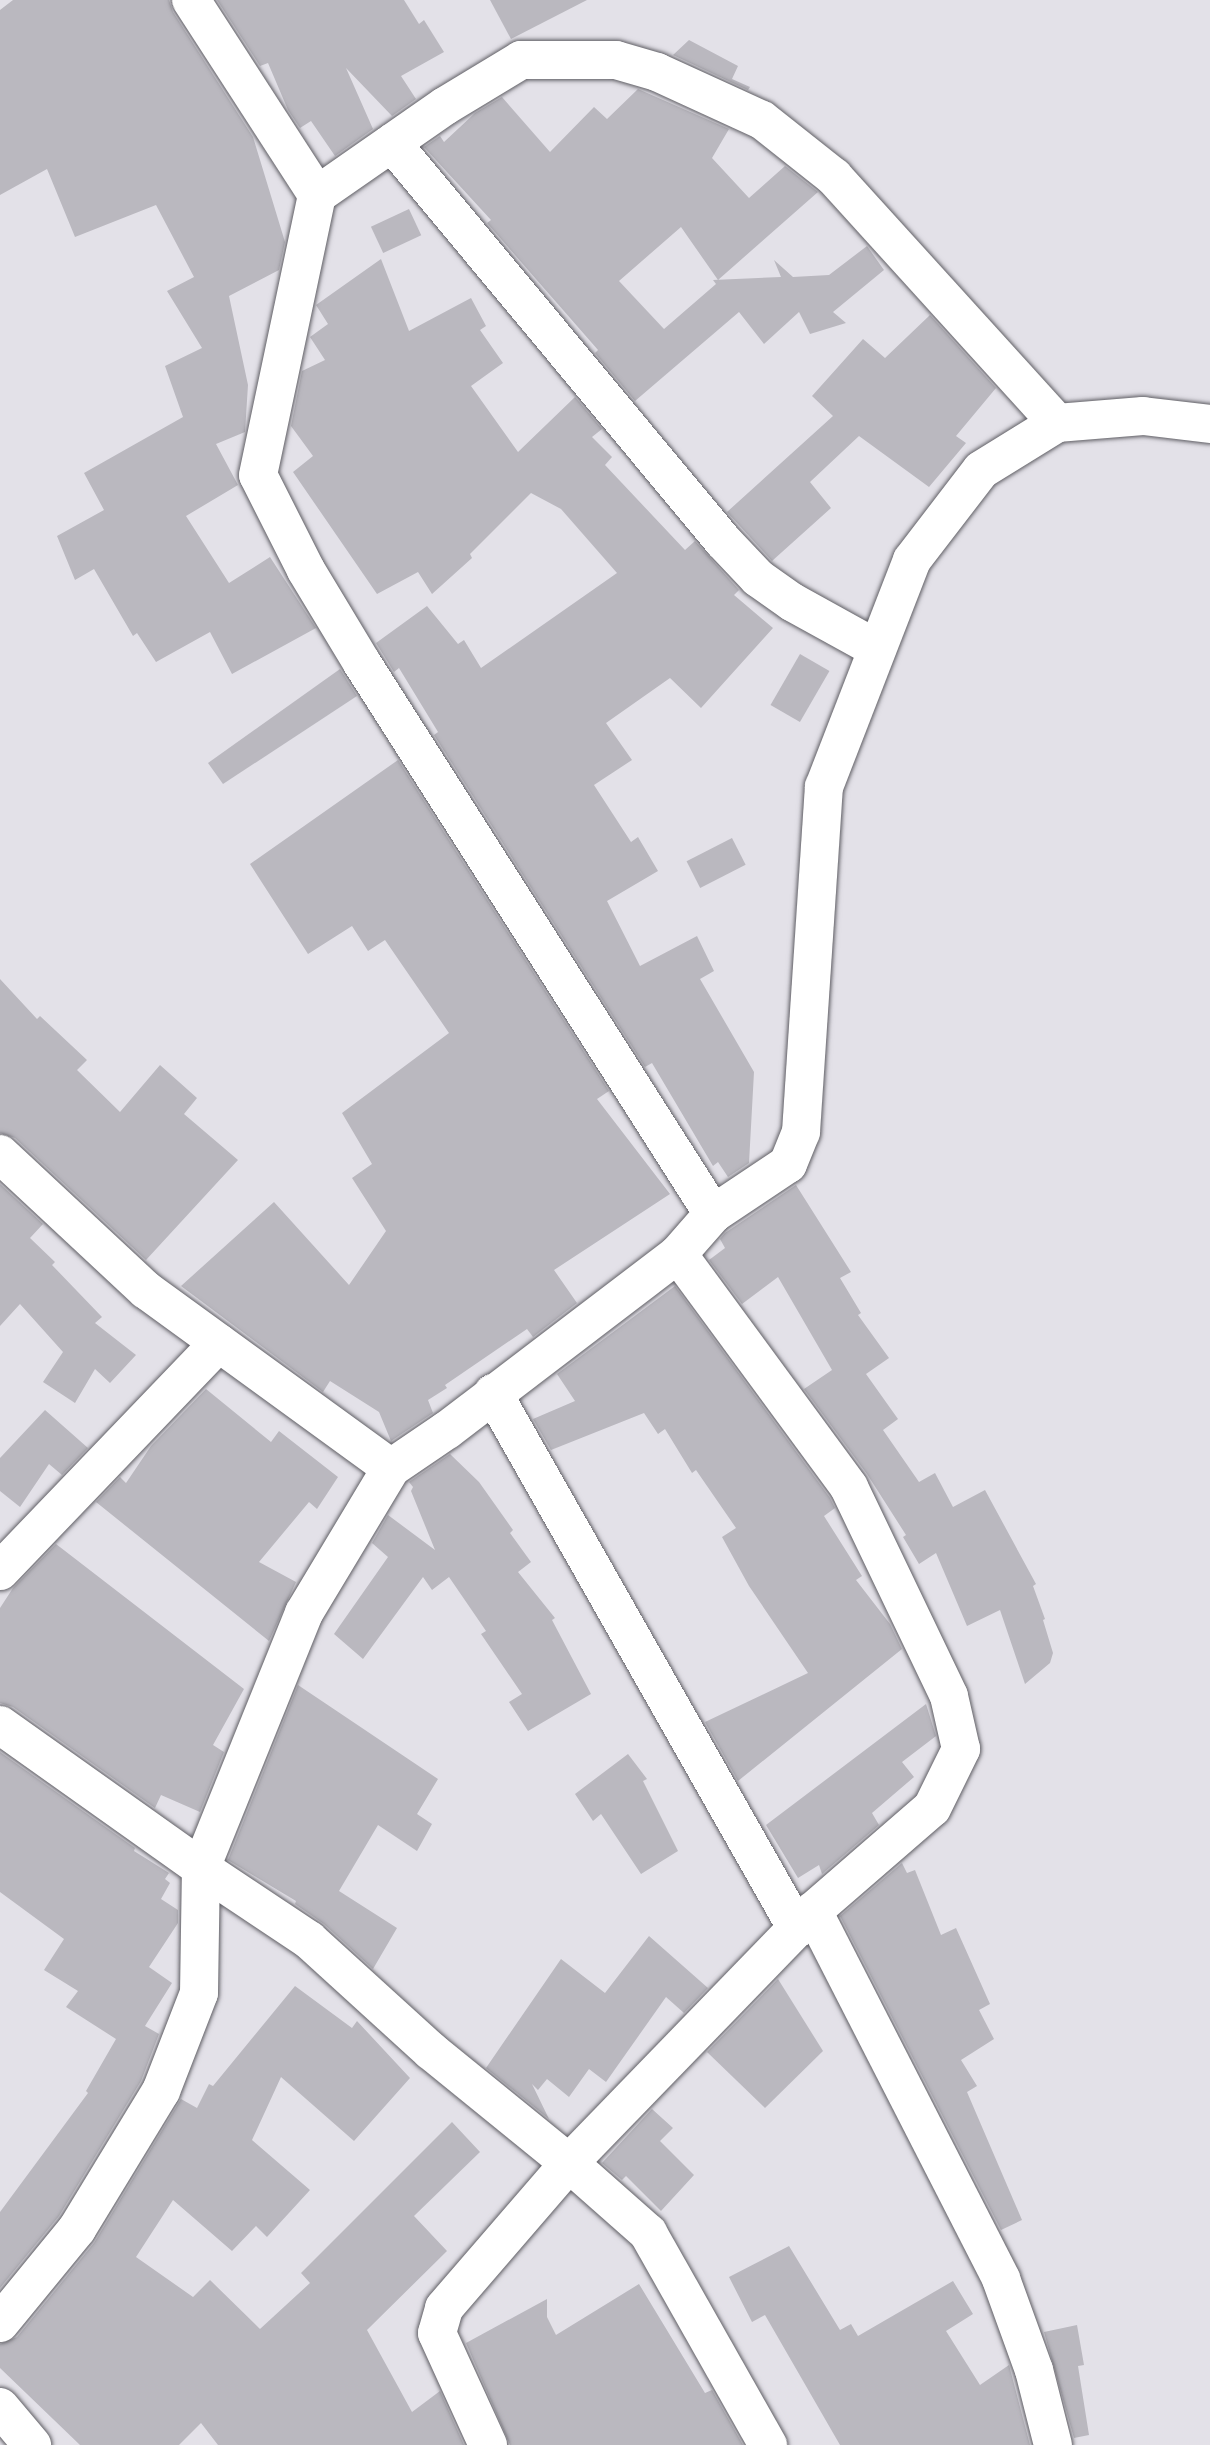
<!DOCTYPE html>
<style>
body{margin:0}
#map{position:relative;width:1210px;height:2445px;overflow:hidden;background:#e3e1e8;font-family:Quicksand,sans-serif}
div>[style]{position:absolute}
.building>*{inset:0;background:#bab8bf;transform-origin:0 0}
.roads{filter:drop-shadow(0 0 2px #5f5e64) drop-shadow(0 0 2px #5f5e64)}
.minor>*{height:38px;margin:-19px;padding:0 19px;transform-origin:19px;border-radius:19px;background:#fff}
span{translate:-50% -50%;white-space:nowrap;text-align:center;line-height:1.15;-webkit-text-stroke:5px #e3e1e8;paint-order:stroke}
</style>
<div id="map">
<div class="building">
<div style="clip-path:polygon(13px 0,169px 0,173px 12px,253px 137px,285px 242px,279px 270px,229px 296px,248px 385px,245px 432px,216px 444px,238px 485px,186px 516px,229px 583px,270px 557px,316px 628px,232px 674px,210px 632px,156px 662px,137px 633px,133px 636px,94px 569px,75px 580px,57px 536px,104px 510px,84px 473px,183px 417px,165px 366px,202px 348px,167px 291px,194px 277px,156px 205px,75px 237px,47px 169px,0 195px,0 10px)"></div>
<div style="clip-path:polygon(217px 0,404px 0,419px 24px,424px 20px,444px 52px,401px 76px,416px 99px,392px 116px,346px 68px,373px 129px,335px 156px,311px 121px,300px 128px,288px 110px,268px 63px,260px 66px)"></div>
<div style="clip-path:polygon(490px 0,587px 0,511px 39px)"></div>
<div style="clip-path:polygon(689px 40px,738px 66px,732px 79px,750px 87px,748px 90px,673px 55px)"></div>
<div style="clip-path:polygon(638px 89px,729px 129px,712px 158px,749px 198px,785px 166px,818px 192px,718px 280px,681px 227px,619px 281px,664px 329px,716px 284px,713px 280px,781px 277px,774px 260px,793px 277px,829px 275px,867px 246px,884px 270px,833px 312px,846px 323px,810px 334px,799px 312px,764px 344px,739px 312px,635px 401px,595px 353px,598px 350px,487px 223px,491px 220px,424px 147px,440px 136px,444px 142px,475px 113px,502px 97px,550px 152px,594px 107px,607px 119px)"></div>
<div style="left:409px;top:209px;width:29px;height:42px;rotate:65deg"></div>
<div style="clip-path:polygon(381px 259px,409px 331px,471px 298px,486px 326px,480px 330px,503px 363px,471px 386px,518px 452px,575px 397px,602px 429px,592px 437px,612px 457px,605px 465px,685px 550px,695px 541px,739px 590px,734px 595px,773px 628px,701px 708px,670px 678px,606px 723px,632px 760px,594px 785px,631px 842px,638px 837px,658px 871px,607px 901px,640px 966px,697px 936px,714px 971px,700px 979px,754px 1072px,749px 1163px,728px 1177px,718px 1162px,713px 1166px,652px 1063px,645px 1067px,434px 735px,438px 732px,399px 668px,394px 672px,376px 643px,427px 606px,458px 644px,464px 640px,481px 668px,617px 573px,561px 509px,531px 493px,470px 554px,472px 558px,432px 594px,418px 572px,377px 594px,293px 472px,313px 456px,291px 426px,302px 371px,325px 360px,310px 337px,328px 324px,316px 305px)"></div>
<div style="clip-path:polygon(930px 315px,996px 388px,956px 436px,966px 443px,929px 487px,859px 436px,810px 482px,831px 508px,772px 561px,727px 512px,833px 416px,812px 396px,863px 339px,885px 358px)"></div>
<div style="left:800px;top:654px;width:34px;height:59px;rotate:30deg"></div>
<div style="clip-path:polygon(340px 669px,357px 696px,223px 784px,208px 763px)"></div>
<div style="clip-path:polygon(398px 760px,609px 1091px,597px 1099px,670px 1194px,554px 1270px,577px 1303px,533px 1337px,527px 1329px,445px 1385px,447px 1388px,428px 1400px,433px 1413px,391px 1441px,379px 1412px,330px 1381px,323px 1392px,181px 1286px,274px 1202px,349px 1285px,386px 1231px,352px 1178px,372px 1164px,342px 1113px,449px 1033px,385px 940px,368px 951px,352px 926px,308px 954px,250px 864px)"></div>
<div style="left:732px;top:838px;width:30px;height:51px;rotate:63deg"></div>
<div style="clip-path:polygon(0 979px,37px 1019px,40px 1016px,87px 1060px,77px 1070px,120px 1112px,160px 1065px,197px 1098px,184px 1114px,238px 1160px,146px 1260px,15px 1138px,0 1133px)"></div>
<div style="clip-path:polygon(0 1184px,43px 1224px,30px 1238px,55px 1262px,52px 1265px,102px 1317px,95px 1323px,136px 1355px,110px 1383px,95px 1369px,75px 1403px,43px 1382px,63px 1352px,20px 1304px,0 1326px)"></div>
<div style="clip-path:polygon(796px 1185px,851px 1272px,840px 1278px,861px 1313px,858px 1315px,889px 1358px,866px 1374px,898px 1419px,883px 1430px,919px 1482px,935px 1473px,953px 1507px,985px 1490px,1036px 1584px,1033px 1586px,1045px 1619px,1043px 1620px,1053px 1653px,1050px 1663px,1025px 1684px,1000px 1610px,967px 1626px,936px 1553px,919px 1564px,903px 1537px,906px 1535px,867px 1474px,804px 1389px,832px 1370px,778px 1277px,742px 1304px,709px 1260px,725px 1248px,720px 1239px,725px 1233px)"></div>
<div style="clip-path:polygon(675px 1286px,830px 1498px,835px 1508px,824px 1516px,862px 1576px,856px 1580px,890px 1624px,902px 1649px,738px 1781px,705px 1722px,808px 1673px,749px 1586px,722px 1537px,736px 1528px,696px 1470px,692px 1473px,665px 1429px,658px 1434px,644px 1413px,551px 1450px,533px 1419px,575px 1401px,557px 1374px)"></div>
<div style="clip-path:polygon(206px 1389px,271px 1442px,279px 1431px,338px 1477px,317px 1509px,309px 1502px,259px 1562px,296px 1582px,269px 1641px,96px 1502px,120px 1477px,126px 1483px,151px 1446px)"></div>
<div style="clip-path:polygon(45px 1410px,88px 1448px,62px 1475px,49px 1464px,20px 1507px,0 1491px,0 1458px)"></div>
<div style="clip-path:polygon(450px 1454px,479px 1482px,513px 1530px,510px 1533px,531px 1562px,518px 1572px,555px 1618px,552px 1620px,591px 1694px,528px 1731px,509px 1702px,522px 1694px,481px 1634px,486px 1631px,449px 1577px,432px 1590px,423px 1577px,363px 1659px,334px 1634px,388px 1557px,372px 1543px,388px 1515px,435px 1550px,411px 1491px,413px 1487px,409px 1482px)"></div>
<div style="clip-path:polygon(56px 1544px,244px 1689px,213px 1745px,224px 1752px,200px 1812px,161px 1795px,155px 1808px,13px 1707px,0 1703px,0 1608px,13px 1588px)"></div>
<div style="clip-path:polygon(298px 1685px,438px 1779px,417px 1814px,432px 1824px,417px 1851px,378px 1825px,339px 1891px,397px 1928px,373px 1969px,324px 1924px,295px 1904px,296px 1901px,228px 1860px)"></div>
<div style="clip-path:polygon(926px 1704px,936px 1736px,902px 1762px,914px 1777px,872px 1813px,879px 1825px,822px 1874px,819px 1865px,798px 1878px,766px 1825px)"></div>
<div style="clip-path:polygon(0 1752px,135px 1848px,134px 1851px,169px 1873px,165px 1879px,170px 1883px,161px 1899px,178px 1910px,178px 1923px,149px 1967px,172px 1983px,145px 2026px,159px 2034px,141px 2081px,59px 2216px,0 2288px,0 2212px,88px 2093px,86px 2091px,116px 2039px,66px 2007px,78px 1991px,44px 1970px,64px 1939px,0 1892px)"></div>
<div style="clip-path:polygon(628px 1754px,647px 1779px,643px 1781px,678px 1851px,641px 1874px,601px 1814px,593px 1821px,575px 1794px)"></div>
<div style="clip-path:polygon(902px 1863px,907px 1873px,915px 1870px,941px 1935px,956px 1928px,990px 2004px,979px 2010px,994px 2039px,961px 2060px,977px 2086px,967px 2092px,1022px 2220px,1001px 2230px,840px 1916px)"></div>
<div style="clip-path:polygon(649px 1936px,708px 1988px,684px 2013px,666px 1997px,606px 2082px,589px 2069px,569px 2097px,547px 2079px,538px 2090px,532px 2084px,549px 2119px,486px 2068px,561px 1959px,605px 1993px)"></div>
<div style="clip-path:polygon(778px 1979px,823px 2051px,765px 2108px,707px 2052px)"></div>
<div style="clip-path:polygon(295px 1986px,352px 2028px,357px 2021px,410px 2078px,354px 2141px,281px 2077px,252px 2140px,310px 2190px,267px 2237px,256px 2226px,232px 2251px,173px 2200px,136px 2257px,193px 2297px,210px 2280px,260px 2329px,310px 2283px,301px 2273px,452px 2122px,480px 2152px,414px 2216px,447px 2251px,367px 2330px,412px 2412px,440px 2391px,464px 2445px,218px 2445px,201px 2423px,179px 2445px,80px 2445px,0 2368px,0 2344px,17px 2337px,94px 2243px,181px 2099px,197px 2108px,209px 2084px,213px 2086px)"></div>
<div style="clip-path:polygon(652px 2109px,673px 2128px,660px 2141px,694px 2175px,661px 2211px,626px 2176px,622px 2180px,602px 2163px)"></div>
<div style="clip-path:polygon(789px 2246px,840px 2330px,851px 2324px,858px 2336px,953px 2281px,973px 2314px,946px 2331px,980px 2385px,1009px 2365px,1030px 2445px,840px 2445px,765px 2315px,752px 2322px,729px 2277px)"></div>
<div style="clip-path:polygon(639px 2284px,705px 2393px,712px 2390px,743px 2445px,510px 2445px,466px 2343px,547px 2299px,547px 2317px,556px 2335px)"></div>
<div style="clip-path:polygon(1077px 2325px,1084px 2365px,1078px 2366px,1089px 2435px,1074px 2438px,1044px 2332px)"></div>
</div>
<div class="roads">
<div class="minor">
<div style="left:191px;top:0;width:232px;rotate:57.1deg"></div>
<div style="left:392px;top:143px;width:518px;rotate:50.25deg"></div>
<div style="left:723px;top:541px;width:51px;rotate:46.6deg"></div>
<div style="left:758px;top:578px;width:42px;rotate:35.2deg"></div>
<div style="left:792px;top:602px;width:97px;rotate:28.9deg"></div>
<div style="left:0;top:1154px;width:200px;rotate:43deg"></div>
<div style="left:146px;top:1290px;width:303px;rotate:36deg"></div>
<div style="left:713px;top:1214px;width:653px;rotate:-122.5deg"></div>
<div style="left:362px;top:663px;width:109px;rotate:-121.1deg"></div>
<div style="left:306px;top:570px;width:106px;rotate:-116.8deg"></div>
<div style="left:258px;top:475px;width:286px;rotate:-78.1deg"></div>
<div style="left:317px;top:195px;width:156px;rotate:-34.8deg"></div>
<div style="left:445px;top:106px;width:89px;rotate:-31.2deg"></div>
<div style="left:521px;top:60px;width:95px"></div>
<div style="left:616px;top:60px;width:43px;rotate:16.3deg"></div>
<div style="left:657px;top:72px;width:115px;rotate:24.6deg"></div>
<div style="left:762px;top:120px;width:92px;rotate:38.4deg"></div>
<div style="left:834px;top:177px;width:332px;rotate:47.8deg"></div>
<div style="left:493px;top:1393px;width:616px;rotate:60.44deg"></div>
<div style="left:0;top:1571px;width:316px;rotate:-46.2deg"></div>
<div style="left:0;top:1725px;width:247px;rotate:35.4deg"></div>
<div style="left:201px;top:1868px;width:130px;rotate:33.7deg"></div>
<div style="left:309px;top:1940px;width:165px;rotate:42.3deg"></div>
<div style="left:431px;top:2051px;width:178px;rotate:39.1deg"></div>
<div style="left:569px;top:2163px;width:106px;rotate:41.5deg"></div>
<div style="left:648px;top:2233px;width:244px;rotate:60.5deg"></div>
<div style="left:813px;top:1911px;width:413px;rotate:62.9deg"></div>
<div style="left:1001px;top:2279px;width:97px;rotate:70.1deg"></div>
<div style="left:1034px;top:2370px;width:77px;rotate:75.8deg"></div>
<div style="left:0;top:2323px;width:122px;rotate:-50.7deg"></div>
<div style="left:77px;top:2229px;width:162px;rotate:-58.7deg"></div>
<div style="left:161px;top:2091px;width:105px;rotate:-68.8deg"></div>
<div style="left:199px;top:1993px;width:125px;rotate:-89.1deg"></div>
<div style="left:201px;top:1868px;width:275px;rotate:-68deg"></div>
<div style="left:304px;top:1613px;width:169px;rotate:-59deg"></div>
<div style="left:391px;top:1468px;width:68px;rotate:-34.2deg"></div>
<div style="left:447px;top:1430px;width:290px;rotate:-37.3deg"></div>
<div style="left:678px;top:1254px;width:53px;rotate:-48.8deg"></div>
<div style="left:713px;top:1214px;width:90px;rotate:-33.7deg"></div>
<div style="left:788px;top:1164px;width:35px;rotate:-68deg"></div>
<div style="left:801px;top:1132px;width:346px;rotate:-86.2deg"></div>
<div style="left:824px;top:787px;width:243px;rotate:-68.8deg"></div>
<div style="left:912px;top:560px;width:113px;rotate:-52.5deg"></div>
<div style="left:981px;top:470px;width:89px;rotate:-31.7deg"></div>
<div style="left:1057px;top:423px;width:86px;rotate:-4.7deg"></div>
<div style="left:1143px;top:416px;width:67px;rotate:6.8deg"></div>
<div style="left:0;top:2407px;width:50px;rotate:49.9deg"></div>
<div style="left:488px;top:2445px;width:123px;rotate:-114.5deg"></div>
<div style="left:437px;top:2333px;width:26px;rotate:-74deg"></div>
<div style="left:444px;top:2308px;width:191px;rotate:-49.2deg"></div>
<div style="left:569px;top:2163px;width:351px;rotate:-45.9deg"></div>
<div style="left:813px;top:1911px;width:157px;rotate:-40.9deg"></div>
<div style="left:932px;top:1808px;width:66px;rotate:-63.8deg"></div>
<div style="left:961px;top:1749px;width:54px;rotate:-102.8deg"></div>
<div style="left:949px;top:1696px;width:232px;rotate:-115.6deg"></div>
<div style="left:849px;top:1487px;width:289px;rotate:-126.3deg"></div>
</div>
</div>
</div>
